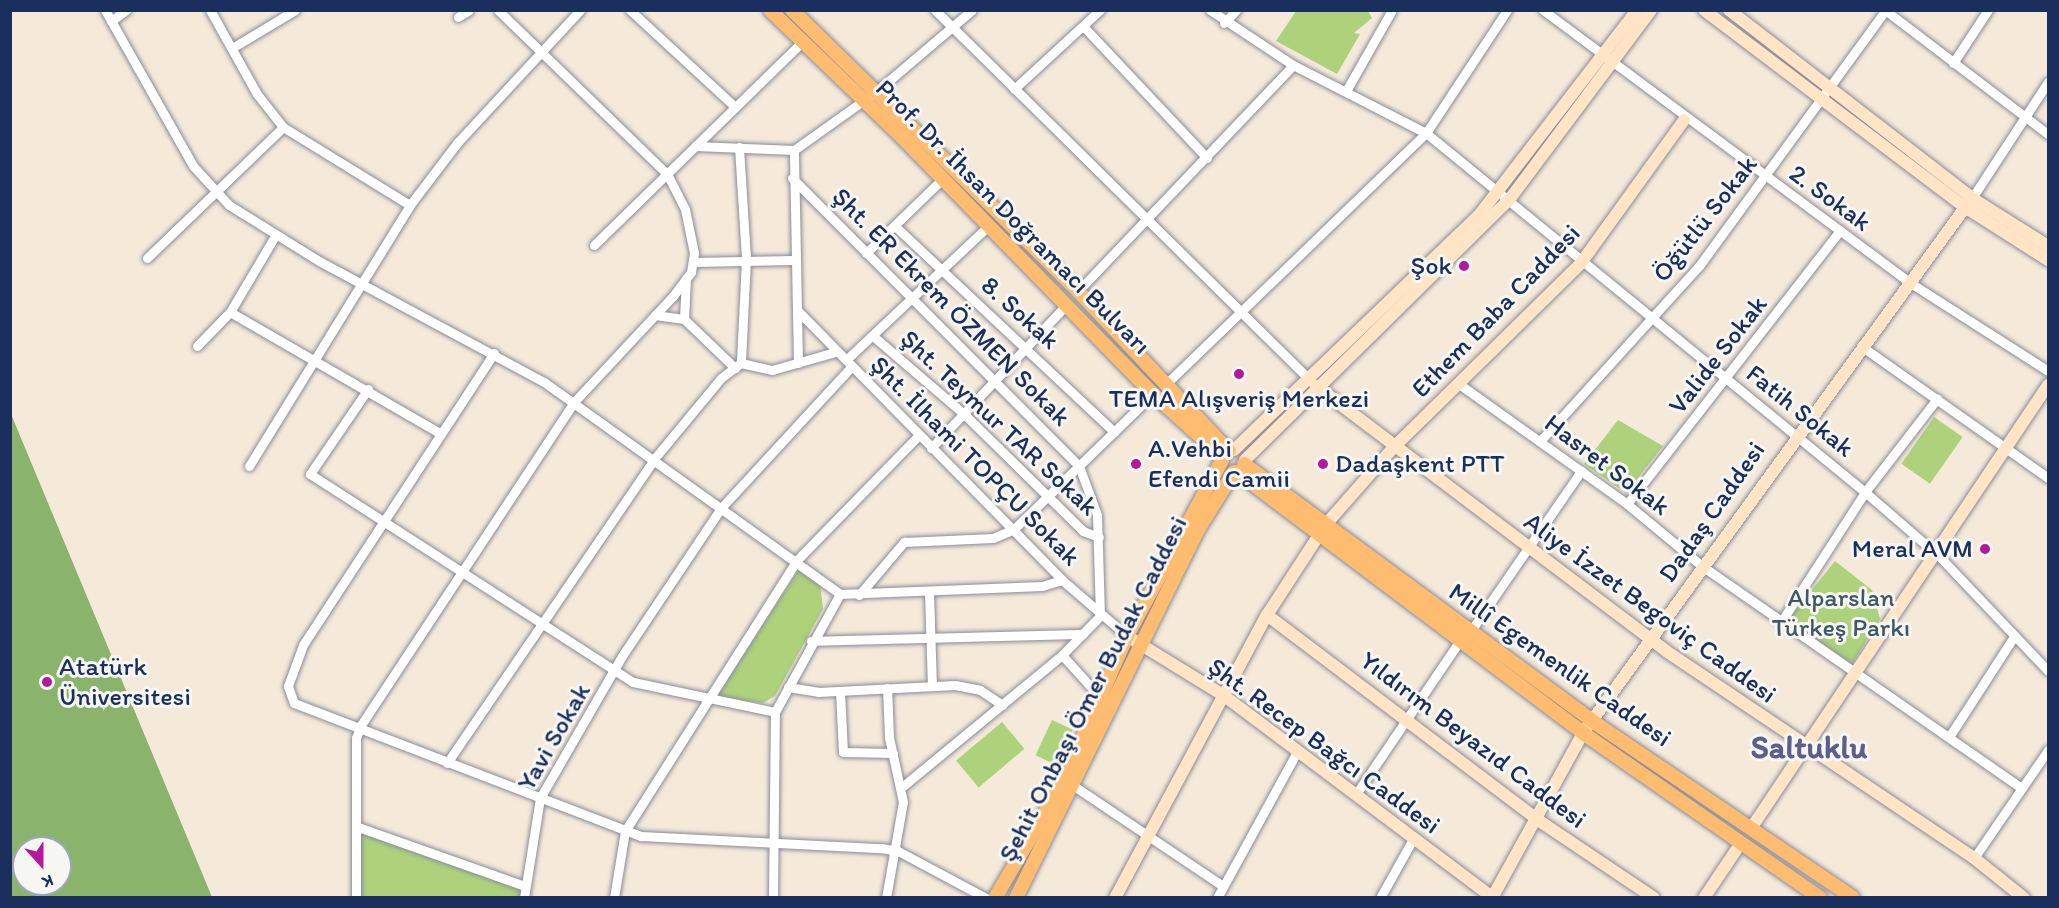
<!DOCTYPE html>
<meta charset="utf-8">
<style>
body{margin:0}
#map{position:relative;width:2059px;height:908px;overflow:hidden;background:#f5eada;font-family:Itim,sans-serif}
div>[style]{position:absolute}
.green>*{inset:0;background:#add27b;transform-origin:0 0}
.forest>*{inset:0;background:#8ab46b}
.roads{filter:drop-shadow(0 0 2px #888c9c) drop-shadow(0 0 2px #888c9c)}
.street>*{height:9px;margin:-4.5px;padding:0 4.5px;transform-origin:4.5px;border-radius:4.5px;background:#fff}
.secondary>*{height:12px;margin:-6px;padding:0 6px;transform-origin:6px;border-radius:6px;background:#ffe4c6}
.primary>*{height:14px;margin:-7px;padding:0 7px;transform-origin:7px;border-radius:7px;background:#febc70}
.dots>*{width:16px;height:16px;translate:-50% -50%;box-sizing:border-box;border:3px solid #f6f6f2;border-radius:50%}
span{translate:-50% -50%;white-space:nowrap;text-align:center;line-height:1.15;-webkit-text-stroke:6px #f6f6f2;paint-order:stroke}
.street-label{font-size:26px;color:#1b2f5e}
.poi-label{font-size:26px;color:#1b2f5e}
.right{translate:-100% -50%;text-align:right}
.left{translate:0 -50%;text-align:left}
.park-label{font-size:26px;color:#405865}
.district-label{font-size:32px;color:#5e5e8c;font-weight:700}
.frame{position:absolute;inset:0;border:12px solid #1b2f5e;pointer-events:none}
.north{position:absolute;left:12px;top:836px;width:60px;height:60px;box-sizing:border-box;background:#f6f6f2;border:2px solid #9ea6b7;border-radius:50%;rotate:159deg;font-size:16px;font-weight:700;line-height:24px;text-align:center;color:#1b2f5e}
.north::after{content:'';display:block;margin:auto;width:21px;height:27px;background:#b5179e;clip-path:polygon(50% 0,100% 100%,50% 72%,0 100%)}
</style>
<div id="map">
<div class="green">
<div style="clip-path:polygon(1296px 11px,1368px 11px,1372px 18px,1354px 33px,1360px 34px,1337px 74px,1276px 41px)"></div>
<div style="left:1934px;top:417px;width:35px;height:57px;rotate:35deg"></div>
<div style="clip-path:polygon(1618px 420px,1663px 446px,1626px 493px,1584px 464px)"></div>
<div style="clip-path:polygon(1835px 561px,1872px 590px,1880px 619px,1852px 664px,1788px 620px)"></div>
<div style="clip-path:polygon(798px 571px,820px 583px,823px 609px,775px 696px,763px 703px,716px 697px)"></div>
<div style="left:1052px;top:720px;width:23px;height:39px;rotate:25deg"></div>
<div style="left:1002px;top:722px;width:35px;height:60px;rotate:50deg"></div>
<div style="clip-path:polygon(358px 827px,525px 886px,524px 897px,356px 898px)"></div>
</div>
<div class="forest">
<div style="clip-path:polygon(evenodd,11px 414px,212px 897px,11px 897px,11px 414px,24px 848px,60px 848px,60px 884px,24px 884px,24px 848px)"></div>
</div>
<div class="roads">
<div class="street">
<div style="left:105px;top:10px;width:180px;rotate:60.5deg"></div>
<div style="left:194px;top:167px;width:52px;rotate:47.4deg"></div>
<div style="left:229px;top:205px;width:106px;rotate:31.9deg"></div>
<div style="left:319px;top:261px;width:255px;rotate:28.3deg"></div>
<div style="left:544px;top:382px;width:364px;rotate:35.6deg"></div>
<div style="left:210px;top:10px;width:96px;rotate:60.8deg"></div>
<div style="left:257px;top:94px;width:42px;rotate:51.8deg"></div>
<div style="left:283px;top:127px;width:149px;rotate:31.6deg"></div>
<div style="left:630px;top:10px;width:143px;rotate:42.7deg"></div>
<div style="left:935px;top:10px;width:530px;rotate:44.62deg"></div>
<div style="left:1210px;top:10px;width:100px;rotate:33.5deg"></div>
<div style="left:1293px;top:65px;width:149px;rotate:27.1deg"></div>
<div style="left:1426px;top:133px;width:567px;rotate:39.28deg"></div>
<div style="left:1865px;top:492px;width:98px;rotate:40.9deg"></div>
<div style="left:1939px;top:556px;width:158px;rotate:46.5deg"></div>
<div style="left:1543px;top:10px;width:456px;rotate:36.6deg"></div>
<div style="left:1909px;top:282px;width:165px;rotate:32.6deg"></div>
<div style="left:1885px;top:10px;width:205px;rotate:37.3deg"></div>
<div style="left:458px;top:17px;width:13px;rotate:-32deg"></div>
<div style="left:111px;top:21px;width:19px;rotate:-36deg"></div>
<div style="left:1224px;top:23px;width:18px;rotate:-47deg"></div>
<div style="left:1083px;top:26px;width:181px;rotate:46.8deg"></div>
<div style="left:232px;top:48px;width:74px;rotate:-31.1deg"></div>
<div style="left:1953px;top:63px;width:64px;rotate:-56.6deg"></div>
<div style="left:1014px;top:89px;width:117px;rotate:-42.6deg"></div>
<div style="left:1346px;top:91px;width:93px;rotate:-60.4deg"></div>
<div style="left:695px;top:146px;width:99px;rotate:2.3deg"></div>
<div style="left:739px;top:147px;width:112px;rotate:86.4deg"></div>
<div style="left:746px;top:259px;width:104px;rotate:92.8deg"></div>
<div style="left:792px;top:178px;width:407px;rotate:45.1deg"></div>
<div style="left:1079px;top:466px;width:52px;rotate:69.8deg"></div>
<div style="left:1097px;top:515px;width:101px;rotate:88.3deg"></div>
<div style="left:1100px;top:616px;width:54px;rotate:134.3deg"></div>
<div style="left:1062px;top:655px;width:206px;rotate:140.5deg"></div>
<div style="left:1972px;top:198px;width:139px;rotate:-56.8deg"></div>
<div style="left:897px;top:228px;width:298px;rotate:43.2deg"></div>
<div style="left:594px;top:245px;width:291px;rotate:-44.3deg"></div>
<div style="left:866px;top:253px;width:107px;rotate:-44.2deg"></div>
<div style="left:147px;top:258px;width:189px;rotate:-43.9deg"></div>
<div style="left:693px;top:262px;width:100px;rotate:-1.1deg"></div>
<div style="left:1078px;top:291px;width:312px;rotate:-46.4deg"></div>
<div style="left:798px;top:311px;width:377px;rotate:45.5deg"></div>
<div style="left:1062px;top:580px;width:86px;rotate:40.7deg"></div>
<div style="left:230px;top:312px;width:242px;rotate:30deg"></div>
<div style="left:655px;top:315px;width:29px;rotate:8deg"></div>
<div style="left:684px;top:319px;width:41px;rotate:-87.2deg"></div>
<div style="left:684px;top:319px;width:71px;rotate:43.9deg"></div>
<div style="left:873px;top:336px;width:120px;rotate:40.6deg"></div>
<div style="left:964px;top:414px;width:167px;rotate:44.5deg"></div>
<div style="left:1083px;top:531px;width:17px;rotate:21deg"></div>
<div style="left:197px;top:346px;width:47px;rotate:-45.9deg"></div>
<div style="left:230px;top:312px;width:88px;rotate:-59.4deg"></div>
<div style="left:1861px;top:346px;width:229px;rotate:35.2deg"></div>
<div style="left:494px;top:353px;width:349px;rotate:123.2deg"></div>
<div style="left:303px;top:645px;width:44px;rotate:110.1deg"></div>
<div style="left:288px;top:686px;width:18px;rotate:71deg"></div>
<div style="left:294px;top:703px;width:372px;rotate:21deg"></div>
<div style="left:641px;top:836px;width:240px;rotate:2.9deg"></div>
<div style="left:881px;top:848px;width:17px;rotate:10deg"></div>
<div style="left:898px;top:851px;width:100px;rotate:28.1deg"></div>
<div style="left:847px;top:359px;width:194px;rotate:-43.3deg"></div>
<div style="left:798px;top:363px;width:213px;rotate:-91.1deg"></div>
<div style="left:794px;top:150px;width:103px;rotate:-35.5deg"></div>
<div style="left:878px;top:90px;width:123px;rotate:-40.4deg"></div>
<div style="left:1167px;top:383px;width:360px;rotate:-44deg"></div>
<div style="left:1426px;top:133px;width:147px;rotate:-56.6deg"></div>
<div style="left:1459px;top:384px;width:206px;rotate:35.5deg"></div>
<div style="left:1627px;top:504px;width:97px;rotate:39.6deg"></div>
<div style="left:1702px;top:566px;width:389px;rotate:34.8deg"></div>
<div style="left:368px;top:389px;width:103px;rotate:124.3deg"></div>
<div style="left:310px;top:474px;width:384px;rotate:32.8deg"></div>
<div style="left:633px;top:682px;width:145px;rotate:11.9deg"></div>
<div style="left:1541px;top:440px;width:235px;rotate:-47.8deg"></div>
<div style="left:1699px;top:266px;width:317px;rotate:-53.9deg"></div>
<div style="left:931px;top:448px;width:198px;rotate:-46.6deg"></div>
<div style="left:249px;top:466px;width:307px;rotate:-58.3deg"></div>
<div style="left:410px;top:205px;width:78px;rotate:-52.8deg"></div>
<div style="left:457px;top:143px;width:181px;rotate:-47.2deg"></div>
<div style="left:1627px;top:504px;width:347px;rotate:-52.1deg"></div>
<div style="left:929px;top:592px;width:93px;rotate:88.2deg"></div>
<div style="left:840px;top:594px;width:202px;rotate:-2.3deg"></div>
<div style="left:1042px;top:586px;width:21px;rotate:-17deg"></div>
<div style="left:859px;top:595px;width:70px;rotate:-49.7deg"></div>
<div style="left:904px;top:542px;width:89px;rotate:-2.6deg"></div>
<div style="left:993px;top:538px;width:23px;rotate:-23deg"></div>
<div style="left:1014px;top:529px;width:194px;rotate:-44.2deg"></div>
<div style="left:1781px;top:622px;width:155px;rotate:-57.1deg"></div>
<div style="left:1865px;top:492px;width:118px;rotate:-52.3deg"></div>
<div style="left:1470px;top:632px;width:196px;rotate:-55.4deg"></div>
<div style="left:811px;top:641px;width:272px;rotate:-1.5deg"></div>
<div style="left:1062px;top:655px;width:57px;rotate:47.9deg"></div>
<div style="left:788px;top:687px;width:30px;rotate:9deg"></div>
<div style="left:818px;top:692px;width:137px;rotate:-2.9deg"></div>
<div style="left:955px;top:685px;width:25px;rotate:11deg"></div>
<div style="left:980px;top:690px;width:27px;rotate:34deg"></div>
<div style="left:840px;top:691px;width:61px;rotate:87.2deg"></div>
<div style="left:843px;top:752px;width:50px;rotate:1.1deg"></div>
<div style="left:1949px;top:737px;width:121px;rotate:-57.1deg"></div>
<div style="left:447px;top:763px;width:368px;rotate:-55.7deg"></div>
<div style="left:654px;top:459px;width:105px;rotate:-50.4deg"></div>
<div style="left:721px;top:378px;width:25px;rotate:-37deg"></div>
<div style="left:741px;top:363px;width:32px;rotate:13deg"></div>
<div style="left:772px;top:370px;width:66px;rotate:-15.9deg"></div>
<div style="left:1068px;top:782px;width:187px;rotate:33.9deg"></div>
<div style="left:1356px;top:794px;width:184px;rotate:-55.9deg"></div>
<div style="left:358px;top:827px;width:177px;rotate:19.5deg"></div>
<div style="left:1974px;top:858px;width:131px;rotate:-55.6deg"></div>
<div style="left:356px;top:898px;width:160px;rotate:-90deg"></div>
<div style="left:356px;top:738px;width:14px;rotate:-69deg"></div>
<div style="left:361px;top:725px;width:387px;rotate:-56.6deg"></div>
<div style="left:574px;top:402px;width:145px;rotate:-47deg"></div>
<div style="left:673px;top:296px;width:30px;rotate:-53deg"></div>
<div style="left:691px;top:272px;width:19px;rotate:-81deg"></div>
<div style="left:694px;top:253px;width:45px;rotate:-101.6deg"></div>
<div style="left:685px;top:209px;width:39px;rotate:-117deg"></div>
<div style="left:667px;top:174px;width:235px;rotate:-135.9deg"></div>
<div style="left:524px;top:898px;width:101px;rotate:-80.9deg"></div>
<div style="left:540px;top:798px;width:164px;rotate:-60deg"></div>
<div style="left:622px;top:656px;width:178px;rotate:-56.2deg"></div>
<div style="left:721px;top:508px;width:193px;rotate:-47.3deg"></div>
<div style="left:614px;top:898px;width:68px;rotate:-80.7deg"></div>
<div style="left:625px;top:831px;width:321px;rotate:-57.6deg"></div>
<div style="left:797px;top:560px;width:173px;rotate:-45.7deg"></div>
<div style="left:773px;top:898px;width:186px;rotate:-89.4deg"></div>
<div style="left:775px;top:712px;width:135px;rotate:-61.2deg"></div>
<div style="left:886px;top:898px;width:97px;rotate:-80deg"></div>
<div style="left:903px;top:802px;width:66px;rotate:-102.2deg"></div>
<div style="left:889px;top:737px;width:49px;rotate:-92.3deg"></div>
<div style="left:1217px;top:898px;width:166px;rotate:-61.3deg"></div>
<div style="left:1380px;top:898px;width:68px;rotate:-60.8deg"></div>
</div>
<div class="secondary">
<div style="left:1704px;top:10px;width:325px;rotate:37.1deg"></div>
<div style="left:1963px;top:206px;width:101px;rotate:32.4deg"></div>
<div style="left:1729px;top:10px;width:307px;rotate:37.7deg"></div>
<div style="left:1972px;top:198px;width:90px;rotate:32.3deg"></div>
<div style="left:1316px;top:386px;width:439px;rotate:37.1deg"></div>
<div style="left:1666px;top:651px;width:371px;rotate:33.9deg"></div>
<div style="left:1974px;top:858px;width:64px;rotate:38.7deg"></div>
<div style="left:1234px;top:450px;width:341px;rotate:-43.8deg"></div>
<div style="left:1480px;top:214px;width:257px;rotate:-52.4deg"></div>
<div style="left:1245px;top:460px;width:371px;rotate:-44.6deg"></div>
<div style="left:1509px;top:200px;width:237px;rotate:-53.2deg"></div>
<div style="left:1328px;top:522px;width:100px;rotate:-48.7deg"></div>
<div style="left:1394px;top:447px;width:262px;rotate:-44.5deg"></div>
<div style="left:1581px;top:263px;width:176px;rotate:-54.2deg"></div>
<div style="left:1267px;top:615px;width:336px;rotate:37.1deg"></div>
<div style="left:1535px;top:818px;width:143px;rotate:33.9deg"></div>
<div style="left:1127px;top:636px;width:113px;rotate:31.6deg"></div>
<div style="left:1223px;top:695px;width:338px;rotate:36.9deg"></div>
<div style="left:1752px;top:827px;width:532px;rotate:-56.19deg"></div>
<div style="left:1115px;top:898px;width:321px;rotate:-61.8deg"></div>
<div style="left:1267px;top:615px;width:95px;rotate:-57deg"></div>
<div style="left:1492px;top:898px;width:188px;rotate:-61.1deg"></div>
<div style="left:1583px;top:733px;width:661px;rotate:-53.98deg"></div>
<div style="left:1704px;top:898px;width:66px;rotate:-56.1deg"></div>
</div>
<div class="primary">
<div style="left:770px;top:10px;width:183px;rotate:43.9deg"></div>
<div style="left:902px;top:137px;width:359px;rotate:45.7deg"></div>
<div style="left:1153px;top:394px;width:94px;rotate:42deg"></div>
<div style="left:792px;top:10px;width:401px;rotate:44.5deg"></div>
<div style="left:1078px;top:291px;width:220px;rotate:46.7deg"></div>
<div style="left:1244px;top:464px;width:433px;rotate:36.4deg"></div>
<div style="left:1592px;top:721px;width:315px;rotate:34.1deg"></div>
<div style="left:1237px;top:472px;width:433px;rotate:37deg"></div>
<div style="left:1583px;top:733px;width:289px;rotate:34.8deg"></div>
<div style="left:995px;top:898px;width:137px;rotate:-59.7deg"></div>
<div style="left:1064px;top:780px;width:157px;rotate:-66.4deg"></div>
<div style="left:1127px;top:636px;width:200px;rotate:-61.6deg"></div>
<div style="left:1016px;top:898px;width:413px;rotate:-63.7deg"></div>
<div style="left:1199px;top:528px;width:66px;rotate:-58deg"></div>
</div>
</div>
<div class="dots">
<div style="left:1464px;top:266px;background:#b5179e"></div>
<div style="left:1239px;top:374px;background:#b5179e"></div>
<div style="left:1136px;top:464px;background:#b5179e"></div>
<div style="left:1323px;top:464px;background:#b5179e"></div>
<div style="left:1985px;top:549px;background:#b5179e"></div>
<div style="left:47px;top:682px;background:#b5179e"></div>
</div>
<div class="street-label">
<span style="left:1830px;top:198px;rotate:36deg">2. Sokak</span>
<span style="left:1013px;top:217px;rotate:45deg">Prof. Dr. İhsan Doğramacı Bulvarı</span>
<span style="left:1705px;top:219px;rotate:-52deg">Öğütlü Sokak</span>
<span style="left:951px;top:307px;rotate:45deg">Şht. ER Ekrem ÖZMEN Sokak</span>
<span style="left:1496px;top:311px;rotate:-46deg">Ethem Baba Caddesi</span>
<span style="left:1020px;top:313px;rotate:42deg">8. Sokak</span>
<span style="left:1718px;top:355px;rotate:-52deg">Valide Sokak</span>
<span style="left:1800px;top:411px;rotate:39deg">Fatih Sokak</span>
<span style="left:999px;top:423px;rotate:43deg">Şht. Teymur TAR Sokak</span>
<span style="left:975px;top:461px;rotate:45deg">Şht. İlhami TOPÇU Sokak</span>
<span style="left:1607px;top:465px;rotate:37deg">Hasret Sokak</span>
<span style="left:1712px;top:512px;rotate:-55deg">Dadaş Caddesi</span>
<span style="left:1650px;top:608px;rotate:36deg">Aliye İzzet Begoviç Caddesi</span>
<span style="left:1560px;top:665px;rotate:35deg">Millî Egemenlik Caddesi</span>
<span style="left:1093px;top:689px;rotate:-63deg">Şehit Onbaşı Ömer Budak Caddesi</span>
<span style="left:554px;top:737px;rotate:-60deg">Yavi Sokak</span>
<span style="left:1473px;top:740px;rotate:37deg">Yıldırım Beyazıd Caddesi</span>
<span style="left:1324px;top:746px;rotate:36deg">Şht. Recep Bağcı Caddesi</span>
</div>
<div class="poi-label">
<span class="right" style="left:1452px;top:266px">Şok</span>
<span style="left:1239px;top:399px">TEMA Alışveriş Merkezi</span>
<span class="left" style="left:1148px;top:464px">A.Vehbi<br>Efendi Camii</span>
<span class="left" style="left:1335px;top:464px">Dadaşkent PTT</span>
<span class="right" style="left:1973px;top:549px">Meral AVM</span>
<span class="left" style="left:59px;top:682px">Atatürk<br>Üniversitesi</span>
</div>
<div class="park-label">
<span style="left:1841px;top:613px">Alparslan<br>Türkeş Parkı</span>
</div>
<div class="district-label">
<span style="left:1809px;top:747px">Saltuklu</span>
</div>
<div class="frame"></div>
<div class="north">K</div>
</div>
